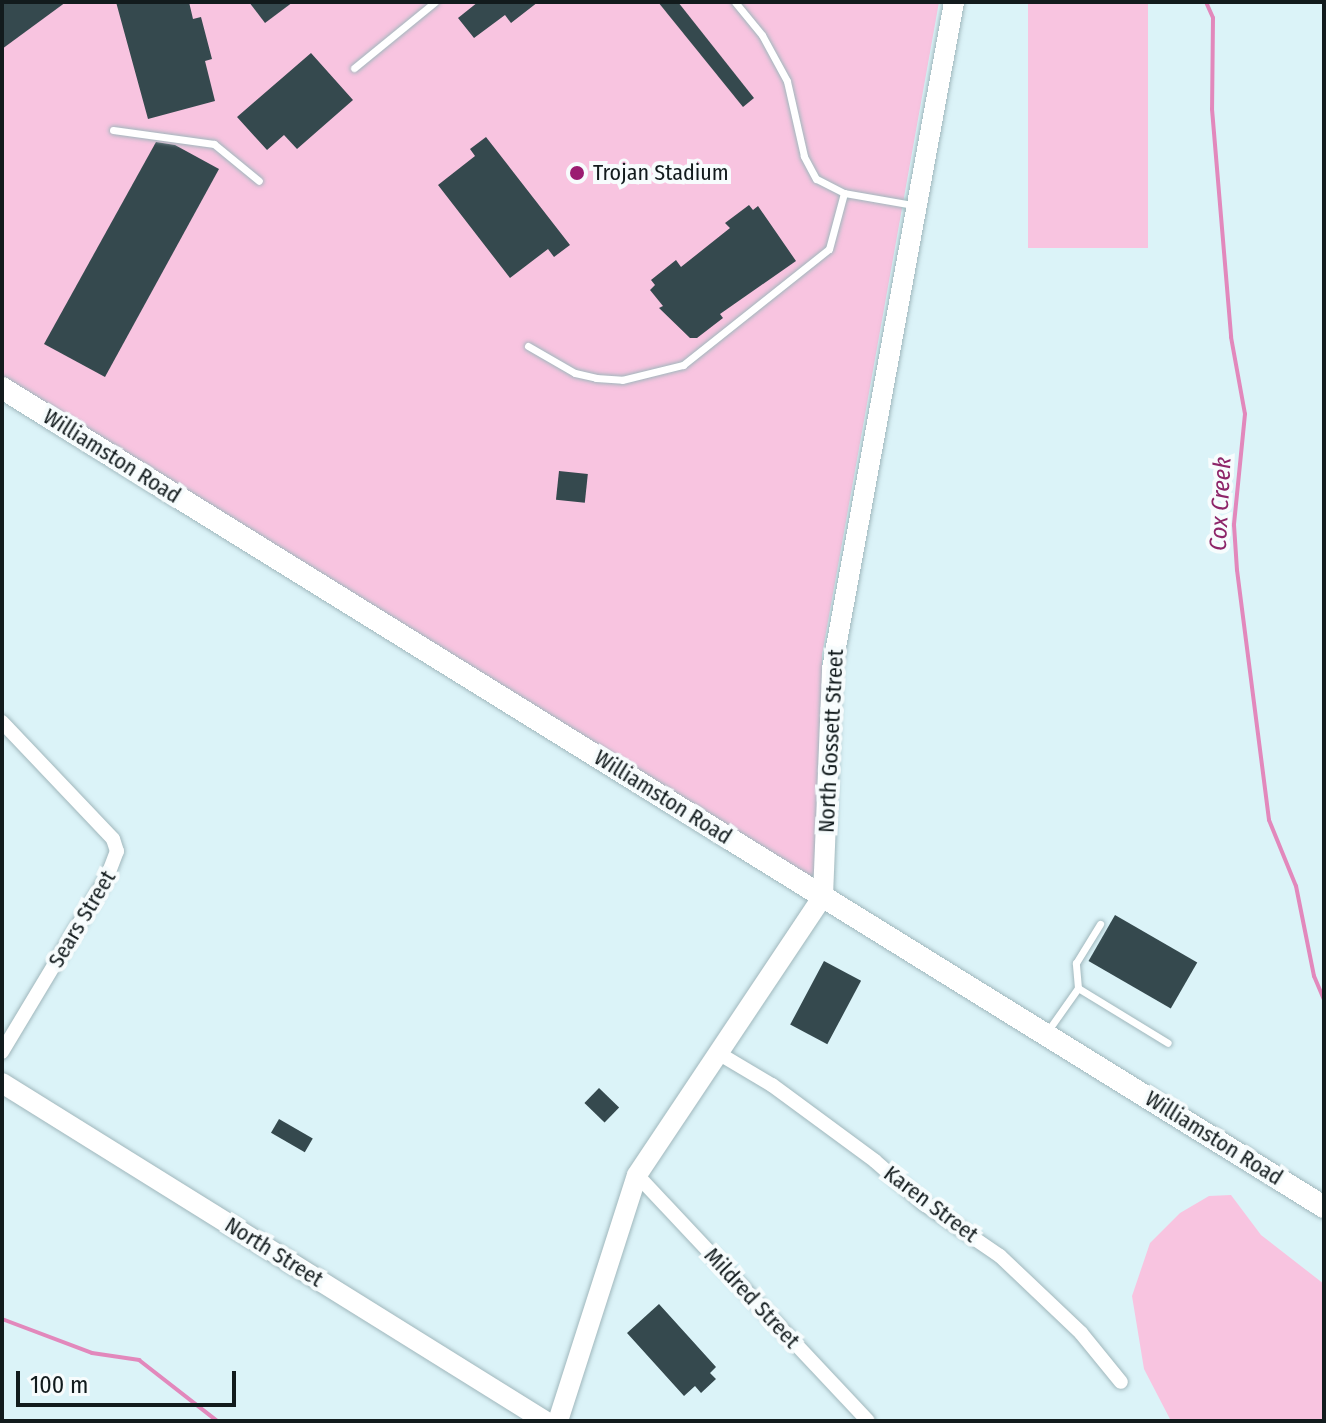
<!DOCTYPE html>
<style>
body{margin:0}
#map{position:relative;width:1326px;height:1423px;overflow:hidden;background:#dbf3f8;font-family:"Fira Sans Condensed",sans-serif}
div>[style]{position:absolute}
.green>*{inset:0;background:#f8c4e0;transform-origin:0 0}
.stream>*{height:4px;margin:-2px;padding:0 2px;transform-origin:2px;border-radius:2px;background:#e288bc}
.building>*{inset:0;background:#35494e;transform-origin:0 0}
.roads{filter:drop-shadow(0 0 2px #a0b7bc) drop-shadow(0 0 2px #a0b7bc)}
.lane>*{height:7px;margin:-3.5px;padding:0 3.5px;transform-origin:3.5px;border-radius:3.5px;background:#fff}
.street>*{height:14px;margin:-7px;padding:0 7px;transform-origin:7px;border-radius:7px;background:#fff}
.secondary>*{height:20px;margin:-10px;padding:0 10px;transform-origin:10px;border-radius:10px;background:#fff}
.primary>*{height:22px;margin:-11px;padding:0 11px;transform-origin:11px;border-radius:11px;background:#fff}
.dots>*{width:22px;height:22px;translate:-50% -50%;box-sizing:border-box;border:4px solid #f7fcfd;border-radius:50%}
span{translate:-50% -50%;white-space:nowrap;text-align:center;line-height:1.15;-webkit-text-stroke:8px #f7fcfd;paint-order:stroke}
.poi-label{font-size:22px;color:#121b1d}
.left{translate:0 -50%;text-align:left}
.street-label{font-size:22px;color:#121b1d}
.water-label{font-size:24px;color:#8d2569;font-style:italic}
.frame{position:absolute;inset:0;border:4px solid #121b1d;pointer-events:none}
.scale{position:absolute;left:16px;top:1371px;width:220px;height:36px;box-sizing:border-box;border:4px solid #121b1d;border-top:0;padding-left:10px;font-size:24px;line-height:28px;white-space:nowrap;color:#121b1d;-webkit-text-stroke:6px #f7fcfd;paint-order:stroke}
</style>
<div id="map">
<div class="green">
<div style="clip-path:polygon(2px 2px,939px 2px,822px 655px,823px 896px,2px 388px)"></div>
<div style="left:1028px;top:2px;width:120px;height:246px"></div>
<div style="clip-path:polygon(1231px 1195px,1261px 1235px,1324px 1284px,1324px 1421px,1171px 1421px,1144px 1369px,1132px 1296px,1150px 1243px,1180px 1213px,1209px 1196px)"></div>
</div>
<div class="stream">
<div style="left:1206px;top:2px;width:17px;rotate:66deg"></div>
<div style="left:1213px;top:18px;width:91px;rotate:90.6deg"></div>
<div style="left:1212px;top:109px;width:229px;rotate:85.2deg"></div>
<div style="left:1231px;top:337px;width:78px;rotate:79.7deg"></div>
<div style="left:1245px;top:414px;width:112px;rotate:95.7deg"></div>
<div style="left:1234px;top:525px;width:45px;rotate:86.2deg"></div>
<div style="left:1237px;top:570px;width:252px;rotate:82.7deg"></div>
<div style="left:1269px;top:820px;width:71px;rotate:67.8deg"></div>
<div style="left:1296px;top:886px;width:92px;rotate:78.7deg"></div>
<div style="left:1314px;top:976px;width:26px;rotate:67deg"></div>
<div style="left:2px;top:1319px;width:96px;rotate:20.7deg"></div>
<div style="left:92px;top:1353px;width:48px;rotate:8.5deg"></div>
<div style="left:139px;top:1360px;width:99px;rotate:38deg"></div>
</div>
<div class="building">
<div style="clip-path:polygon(2px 2px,66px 2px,2px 49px)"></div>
<div style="clip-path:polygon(116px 2px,189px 2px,193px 19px,201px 17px,212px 59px,205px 61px,215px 101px,148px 119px)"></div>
<div style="clip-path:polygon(249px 2px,293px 2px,265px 23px)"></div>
<div style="clip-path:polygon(478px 2px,538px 2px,511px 23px,505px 15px,474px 38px,458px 18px)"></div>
<div style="clip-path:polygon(658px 2px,678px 2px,754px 98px,743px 107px)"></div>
<div style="clip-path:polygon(311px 53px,353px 100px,297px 149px,284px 135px,267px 150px,237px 117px)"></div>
<div style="clip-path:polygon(486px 137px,570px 245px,554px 257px,548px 249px,510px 278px,438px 185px,475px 156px,470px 149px)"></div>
<div style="clip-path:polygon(156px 142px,175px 145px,219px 169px,105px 377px,44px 344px)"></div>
<div style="clip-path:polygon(749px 205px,753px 210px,758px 206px,796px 261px,720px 314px,723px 318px,697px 338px,690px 338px,659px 308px,663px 306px,650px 290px,655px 285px,651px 280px,676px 260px,681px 267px,730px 228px,725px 223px)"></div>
<div style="left:559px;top:471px;width:29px;height:29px;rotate:6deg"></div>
<div style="left:1115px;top:915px;width:95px;height:53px;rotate:30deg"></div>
<div style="left:824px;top:961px;width:42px;height:72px;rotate:28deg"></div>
<div style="left:599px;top:1088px;width:28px;height:21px;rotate:44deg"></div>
<div style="left:279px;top:1119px;width:39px;height:16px;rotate:30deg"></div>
<div style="clip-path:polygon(659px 1304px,716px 1367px,710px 1373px,716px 1379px,701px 1393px,695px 1386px,684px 1396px,627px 1333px)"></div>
</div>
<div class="roads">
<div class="lane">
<div style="left:354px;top:68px;width:104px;rotate:-39.2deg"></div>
<div style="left:113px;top:130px;width:102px;rotate:7.9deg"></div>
<div style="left:214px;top:144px;width:58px;rotate:39.4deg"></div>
<div style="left:844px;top:193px;width:70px;rotate:9.9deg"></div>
<div style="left:528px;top:346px;width:54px;rotate:29.9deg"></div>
<div style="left:575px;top:373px;width:22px;rotate:13deg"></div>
<div style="left:596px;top:378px;width:26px;rotate:4deg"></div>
<div style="left:622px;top:380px;width:63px;rotate:-13.8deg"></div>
<div style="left:683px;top:365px;width:186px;rotate:-38.5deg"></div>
<div style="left:829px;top:249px;width:58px;rotate:-75deg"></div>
<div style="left:844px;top:193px;width:31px;rotate:-153deg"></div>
<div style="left:816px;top:179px;width:26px;rotate:-118deg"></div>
<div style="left:804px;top:156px;width:77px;rotate:-102.8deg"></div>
<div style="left:787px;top:81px;width:52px;rotate:-118.5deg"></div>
<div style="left:762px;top:35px;width:43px;rotate:-129.3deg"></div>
<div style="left:1078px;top:988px;width:25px;rotate:-95deg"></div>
<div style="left:1076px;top:963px;width:46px;rotate:-58.4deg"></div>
<div style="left:1047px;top:1032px;width:54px;rotate:-54.8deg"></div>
<div style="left:1078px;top:988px;width:105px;rotate:31.4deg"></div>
</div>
<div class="street">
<div style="left:2px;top:722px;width:161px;rotate:46.5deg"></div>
<div style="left:113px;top:839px;width:13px;rotate:72deg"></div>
<div style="left:117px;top:851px;width:28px;rotate:111deg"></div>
<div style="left:107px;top:877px;width:204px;rotate:121deg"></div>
<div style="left:718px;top:1053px;width:63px;rotate:30.7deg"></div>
<div style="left:772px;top:1085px;width:128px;rotate:36.4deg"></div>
<div style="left:875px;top:1161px;width:65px;rotate:41.3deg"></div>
<div style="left:924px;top:1204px;width:92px;rotate:34.4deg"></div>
<div style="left:1000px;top:1256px;width:112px;rotate:43.5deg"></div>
<div style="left:1081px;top:1333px;width:63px;rotate:50.8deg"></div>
<div style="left:637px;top:1175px;width:337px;rotate:46.8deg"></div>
</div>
<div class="secondary">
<div style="left:2px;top:1083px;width:640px;rotate:31.9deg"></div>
<div style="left:558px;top:1421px;width:258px;rotate:-72.2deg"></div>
<div style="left:637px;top:1175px;width:335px;rotate:-56.3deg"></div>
<div style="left:823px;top:896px;width:227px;rotate:-87.7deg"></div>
<div style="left:832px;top:669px;width:678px;rotate:-79.63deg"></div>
</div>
<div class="primary">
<div style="left:2px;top:388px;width:1555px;rotate:31.78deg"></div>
</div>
</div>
<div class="dots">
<div style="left:577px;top:173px;background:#9b1c71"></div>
</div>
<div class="poi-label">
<span class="left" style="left:593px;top:173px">Trojan Stadium</span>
</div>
<div class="street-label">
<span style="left:112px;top:456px;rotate:32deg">Williamston Road</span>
<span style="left:831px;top:741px;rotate:-87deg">North Gossett Street</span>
<span style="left:663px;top:797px;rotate:32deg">Williamston Road</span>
<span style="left:82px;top:919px;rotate:-59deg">Sears Street</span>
<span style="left:1214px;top:1138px;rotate:32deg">Williamston Road</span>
<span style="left:931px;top:1204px;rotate:37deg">Karen Street</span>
<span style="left:274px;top:1252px;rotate:32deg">North Street</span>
<span style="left:752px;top:1298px;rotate:47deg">Mildred Street</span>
</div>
<div class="water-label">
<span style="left:1221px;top:504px;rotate:-87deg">Cox Creek</span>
</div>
<div class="frame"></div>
<div class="scale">100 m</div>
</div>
